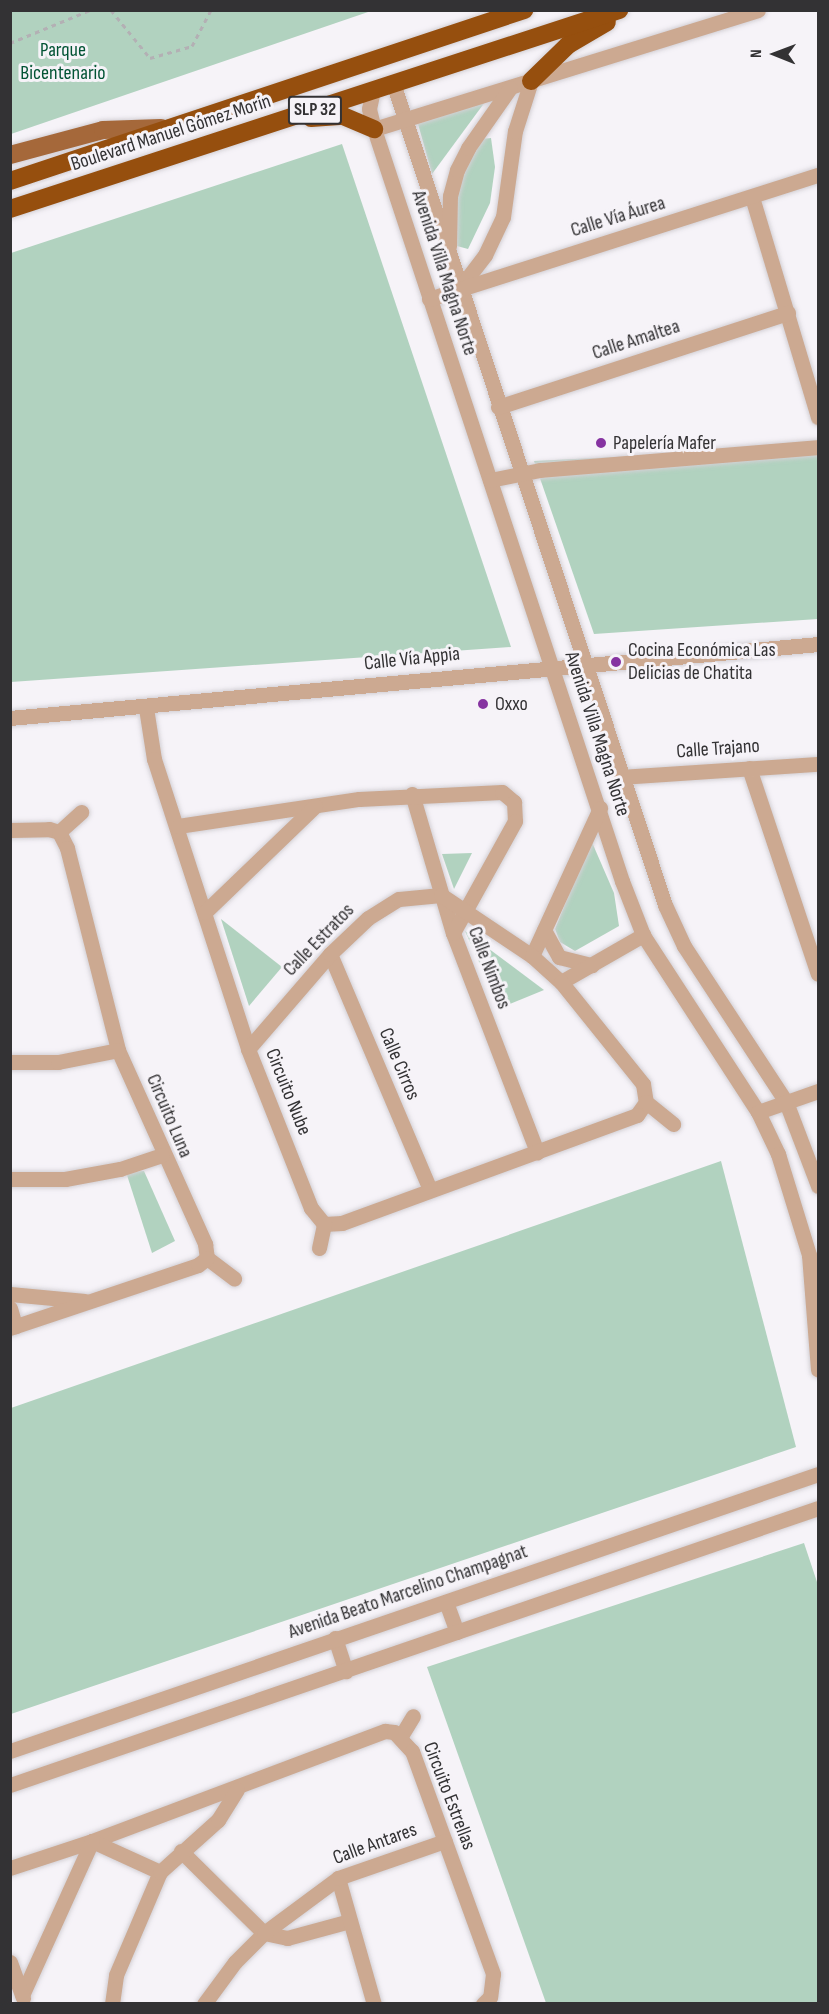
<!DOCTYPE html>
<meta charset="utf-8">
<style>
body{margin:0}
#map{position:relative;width:829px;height:2014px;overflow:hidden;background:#f6f3f8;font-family:"Sofia Sans Condensed",sans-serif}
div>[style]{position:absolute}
.green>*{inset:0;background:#b1d2bf}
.path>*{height:3px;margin-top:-1.5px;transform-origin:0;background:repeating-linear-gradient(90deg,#b3b0b4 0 4.5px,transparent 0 9px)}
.roads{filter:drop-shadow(0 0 2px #d3d0d5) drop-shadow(0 0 2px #d3d0d5)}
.minor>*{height:15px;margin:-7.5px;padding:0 7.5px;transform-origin:7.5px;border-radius:7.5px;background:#cca991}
.major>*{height:18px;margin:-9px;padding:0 9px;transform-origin:9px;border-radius:9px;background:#a5683a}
.highway>*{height:18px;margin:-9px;padding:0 9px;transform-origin:9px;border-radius:9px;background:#964f0e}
.dots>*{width:16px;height:16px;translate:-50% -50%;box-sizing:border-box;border:3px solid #f6f3f8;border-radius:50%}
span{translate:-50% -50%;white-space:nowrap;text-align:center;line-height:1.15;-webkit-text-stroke:6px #f6f3f8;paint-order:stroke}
.shield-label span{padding:2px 4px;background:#f6f3f8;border:2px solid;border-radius:4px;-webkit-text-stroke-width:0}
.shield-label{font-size:18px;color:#333234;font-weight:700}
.park-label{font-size:20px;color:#025334}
.street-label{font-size:20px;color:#333234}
.poi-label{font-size:20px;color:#333234}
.left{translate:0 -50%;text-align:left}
.frame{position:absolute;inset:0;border:12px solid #333234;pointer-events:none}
.north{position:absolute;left:745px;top:24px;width:60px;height:60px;-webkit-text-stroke:4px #f6f3f8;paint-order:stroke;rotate:271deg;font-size:16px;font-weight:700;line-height:24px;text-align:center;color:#333234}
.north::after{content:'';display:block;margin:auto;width:21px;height:27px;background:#333234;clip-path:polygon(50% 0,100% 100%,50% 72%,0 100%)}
</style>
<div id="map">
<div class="green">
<div style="clip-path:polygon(11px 10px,371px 10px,371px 11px,11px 134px)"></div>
<div style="clip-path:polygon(485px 102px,432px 174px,418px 124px)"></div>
<div style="clip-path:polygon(491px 138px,495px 167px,490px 203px,468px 249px,457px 246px,453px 225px,459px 180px,481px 139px)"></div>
<div style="clip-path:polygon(342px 144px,511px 647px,11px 682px,11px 253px)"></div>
<div style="clip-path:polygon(818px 447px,818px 619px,594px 634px,534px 461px)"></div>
<div style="clip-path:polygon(591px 840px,614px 893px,619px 926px,575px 951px,560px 942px,555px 929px)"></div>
<div style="clip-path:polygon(472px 853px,454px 889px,442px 854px)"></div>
<div style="clip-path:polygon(221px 919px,282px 967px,249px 1006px)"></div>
<div style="clip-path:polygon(465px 931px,544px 990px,500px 1008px)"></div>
<div style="clip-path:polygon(721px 1161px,796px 1447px,11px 1714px,11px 1408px)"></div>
<div style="clip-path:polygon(144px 1171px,175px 1241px,152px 1253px,126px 1172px)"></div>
<div style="clip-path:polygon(804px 1543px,818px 1585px,818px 2003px,546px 2003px,427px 1667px)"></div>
</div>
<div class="path">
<div style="left:111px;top:10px;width:62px;rotate:50.9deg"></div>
<div style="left:150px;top:58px;width:44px;rotate:-15.9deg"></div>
<div style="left:192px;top:46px;width:41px;rotate:-62.2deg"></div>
<div style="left:10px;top:43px;width:87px;rotate:-22.4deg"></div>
</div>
<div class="roads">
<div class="minor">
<div style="left:393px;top:83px;width:866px;rotate:71.69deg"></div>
<div style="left:665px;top:905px;width:45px;rotate:65.1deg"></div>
<div style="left:684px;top:946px;width:186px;rotate:56.8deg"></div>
<div style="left:786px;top:1102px;width:90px;rotate:69.1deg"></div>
<div style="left:373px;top:90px;width:19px;rotate:102deg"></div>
<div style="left:369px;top:109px;width:21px;rotate:76deg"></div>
<div style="left:374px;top:129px;width:792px;rotate:71.75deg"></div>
<div style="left:622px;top:881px;width:58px;rotate:68.7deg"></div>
<div style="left:643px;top:935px;width:211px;rotate:57deg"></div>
<div style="left:758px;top:1112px;width:47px;rotate:64.5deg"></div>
<div style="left:778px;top:1154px;width:106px;rotate:72.9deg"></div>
<div style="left:809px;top:1255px;width:115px;rotate:85.5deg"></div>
<div style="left:374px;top:129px;width:402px;rotate:-17.2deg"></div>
<div style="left:752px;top:197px;width:230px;rotate:73.3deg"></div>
<div style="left:449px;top:246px;width:50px;rotate:-88.9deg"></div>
<div style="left:450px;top:196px;width:27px;rotate:-75deg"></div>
<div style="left:457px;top:170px;width:25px;rotate:-63deg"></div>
<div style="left:468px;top:148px;width:73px;rotate:-55deg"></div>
<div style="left:459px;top:289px;width:43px;rotate:-52.6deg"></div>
<div style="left:485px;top:255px;width:42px;rotate:-64.7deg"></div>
<div style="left:503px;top:217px;width:87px;rotate:-82.1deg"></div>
<div style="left:515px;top:131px;width:52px;rotate:-72.3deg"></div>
<div style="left:429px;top:299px;width:408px;rotate:-17.7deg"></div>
<div style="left:498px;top:407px;width:305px;rotate:-18deg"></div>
<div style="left:490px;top:480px;width:51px;rotate:-11.3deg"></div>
<div style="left:540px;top:470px;width:279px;rotate:-4.7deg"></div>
<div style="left:146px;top:708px;width:52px;rotate:81.1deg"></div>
<div style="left:154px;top:759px;width:305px;rotate:72deg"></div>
<div style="left:248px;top:1049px;width:171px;rotate:68.4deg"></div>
<div style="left:311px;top:1208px;width:21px;rotate:51deg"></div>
<div style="left:10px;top:718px;width:811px;rotate:-5.23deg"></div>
<div style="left:749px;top:768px;width:217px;rotate:71.5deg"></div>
<div style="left:620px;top:777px;width:198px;rotate:-3.8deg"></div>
<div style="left:412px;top:794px;width:145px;rotate:73.6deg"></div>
<div style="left:453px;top:933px;width:235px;rotate:69deg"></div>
<div style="left:178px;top:826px;width:183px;rotate:-8.5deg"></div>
<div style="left:359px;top:799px;width:143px;rotate:-2.8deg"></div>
<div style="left:502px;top:792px;width:16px;rotate:40deg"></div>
<div style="left:514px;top:802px;width:19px;rotate:87deg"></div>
<div style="left:515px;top:821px;width:128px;rotate:119deg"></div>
<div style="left:10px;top:830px;width:39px;rotate:-1deg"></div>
<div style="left:49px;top:829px;width:10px;rotate:17deg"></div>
<div style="left:59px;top:832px;width:18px;rotate:63deg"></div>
<div style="left:67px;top:848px;width:208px;rotate:75.8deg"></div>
<div style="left:118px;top:1050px;width:213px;rotate:65.8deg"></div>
<div style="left:205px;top:1244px;width:14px;rotate:82deg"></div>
<div style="left:59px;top:832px;width:30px;rotate:-42deg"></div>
<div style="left:205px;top:912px;width:153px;rotate:-43.9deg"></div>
<div style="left:544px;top:930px;width:31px;rotate:61deg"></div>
<div style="left:559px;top:957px;width:34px;rotate:14deg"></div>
<div style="left:330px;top:954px;width:256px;rotate:67deg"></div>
<div style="left:532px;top:956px;width:163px;rotate:-65.3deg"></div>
<div style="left:561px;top:982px;width:95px;rotate:-29.8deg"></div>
<div style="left:248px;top:1049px;width:125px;rotate:-49.2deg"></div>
<div style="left:330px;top:954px;width:52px;rotate:-43.5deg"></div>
<div style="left:368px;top:918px;width:36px;rotate:-32deg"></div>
<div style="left:399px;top:899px;width:42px;rotate:-5.4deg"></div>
<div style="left:441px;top:895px;width:110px;rotate:33.8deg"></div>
<div style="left:532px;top:956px;width:39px;rotate:42deg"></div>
<div style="left:561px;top:982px;width:131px;rotate:51.2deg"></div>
<div style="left:643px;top:1084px;width:18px;rotate:81deg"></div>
<div style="left:646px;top:1102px;width:16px;rotate:125deg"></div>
<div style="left:637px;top:1115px;width:314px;rotate:159.9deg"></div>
<div style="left:342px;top:1223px;width:18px;rotate:177deg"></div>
<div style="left:10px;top:1062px;width:48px"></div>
<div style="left:58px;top:1062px;width:61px;rotate:-11.3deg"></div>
<div style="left:646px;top:1102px;width:35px;rotate:39deg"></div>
<div style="left:758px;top:1112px;width:64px;rotate:-19.3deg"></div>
<div style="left:10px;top:1179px;width:55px"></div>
<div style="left:65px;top:1179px;width:56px;rotate:-10.3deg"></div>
<div style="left:120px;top:1169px;width:44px;rotate:-18.4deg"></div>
<div style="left:319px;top:1248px;width:25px;rotate:-78deg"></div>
<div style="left:207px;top:1258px;width:34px;rotate:37deg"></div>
<div style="left:10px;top:1294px;width:75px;rotate:5.3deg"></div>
<div style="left:10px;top:1308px;width:19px;rotate:74deg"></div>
<div style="left:10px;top:1328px;width:198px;rotate:-18.5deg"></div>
<div style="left:198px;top:1265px;width:11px;rotate:-38deg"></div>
<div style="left:446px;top:1602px;width:32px;rotate:70deg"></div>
<div style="left:335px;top:1638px;width:35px;rotate:72deg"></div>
<div style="left:401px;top:1736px;width:23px;rotate:-59deg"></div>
<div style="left:10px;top:1751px;width:854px;rotate:-18.92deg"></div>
<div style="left:10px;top:1785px;width:854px;rotate:-18.92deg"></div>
<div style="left:92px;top:1841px;width:313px;rotate:-20.6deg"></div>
<div style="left:385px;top:1731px;width:9px;rotate:6deg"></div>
<div style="left:394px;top:1732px;width:26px;rotate:47deg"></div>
<div style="left:412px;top:1751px;width:237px;rotate:70deg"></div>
<div style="left:493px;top:1974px;width:23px;rotate:97deg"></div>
<div style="left:490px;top:1997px;width:10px;rotate:135deg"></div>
<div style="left:92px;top:1841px;width:75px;rotate:24.5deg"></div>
<div style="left:181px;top:1851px;width:117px;rotate:44.7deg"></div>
<div style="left:264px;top:1933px;width:24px;rotate:12deg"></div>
<div style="left:287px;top:1938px;width:65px;rotate:-15.1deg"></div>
<div style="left:10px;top:1868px;width:86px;rotate:-18.2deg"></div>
<div style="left:92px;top:1841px;width:169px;rotate:114.4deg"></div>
<div style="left:338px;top:1878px;width:131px;rotate:74.1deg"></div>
<div style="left:10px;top:1962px;width:38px;rotate:70deg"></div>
<div style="left:112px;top:2004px;width:29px;rotate:-82deg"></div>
<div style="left:116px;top:1975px;width:112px;rotate:-66.9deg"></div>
<div style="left:160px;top:1872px;width:78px;rotate:-41.9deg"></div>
<div style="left:218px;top:1820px;width:36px;rotate:-58deg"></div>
<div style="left:204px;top:2004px;width:52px;rotate:-53.6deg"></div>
<div style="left:235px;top:1962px;width:41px;rotate:-45deg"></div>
<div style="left:264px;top:1933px;width:92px;rotate:-36.6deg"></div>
<div style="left:338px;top:1878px;width:113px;rotate:-19.1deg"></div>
</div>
<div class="major">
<div style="left:10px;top:155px;width:96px;rotate:-15deg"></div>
<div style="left:103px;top:130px;width:58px;rotate:-2deg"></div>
</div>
<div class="highway">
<div style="left:531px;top:81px;width:52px;rotate:-44.2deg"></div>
<div style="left:568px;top:45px;width:45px;rotate:-30.5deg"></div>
<div style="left:311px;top:118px;width:32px;rotate:-4deg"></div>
<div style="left:343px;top:116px;width:34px;rotate:23deg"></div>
<div style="left:10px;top:181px;width:542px;rotate:-18.4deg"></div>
<div style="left:10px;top:209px;width:641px;rotate:-18.1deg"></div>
</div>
</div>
<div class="dots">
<div style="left:601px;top:443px;background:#8633a1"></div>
<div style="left:616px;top:662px;background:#8633a1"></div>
<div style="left:483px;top:704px;background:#8633a1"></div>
</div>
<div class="shield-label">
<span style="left:315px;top:110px">SLP 32</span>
</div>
<div class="park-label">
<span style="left:63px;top:62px">Parque<br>Bicentenario</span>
</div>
<div class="street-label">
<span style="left:171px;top:133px;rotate:-18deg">Boulevard Manuel Gómez Morín</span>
<span style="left:618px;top:217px;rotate:-17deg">Calle Vía Áurea</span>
<span style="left:444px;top:273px;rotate:72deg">Avenida Villa Magna Norte</span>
<span style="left:636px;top:340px;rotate:-18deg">Calle Amaltea</span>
<span style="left:412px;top:659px;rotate:-6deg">Calle Vía Appia</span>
<span style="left:597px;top:734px;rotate:72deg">Avenida Villa Magna Norte</span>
<span style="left:718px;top:749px;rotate:-4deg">Calle Trajano</span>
<span style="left:319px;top:940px;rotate:-46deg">Calle Estratos</span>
<span style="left:489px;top:968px;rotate:69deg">Calle Nimbos</span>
<span style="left:399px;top:1064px;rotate:67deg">Calle Cirros</span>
<span style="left:288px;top:1092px;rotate:68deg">Circuito Nube</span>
<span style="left:169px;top:1116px;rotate:67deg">Circuito Luna</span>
<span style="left:408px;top:1592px;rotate:-19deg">Avenida Beato Marcelino Champagnat</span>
<span style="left:449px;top:1796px;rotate:69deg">Circuito Estrellas</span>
<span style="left:375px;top:1844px;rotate:-20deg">Calle Antares</span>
</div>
<div class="poi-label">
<span class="left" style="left:613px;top:443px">Papelería Mafer</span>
<span class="left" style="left:628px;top:662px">Cocina Económica Las<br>Delicias de Chatita</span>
<span class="left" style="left:495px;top:704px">Oxxo</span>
</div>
<div class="frame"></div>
<div class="north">N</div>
</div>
